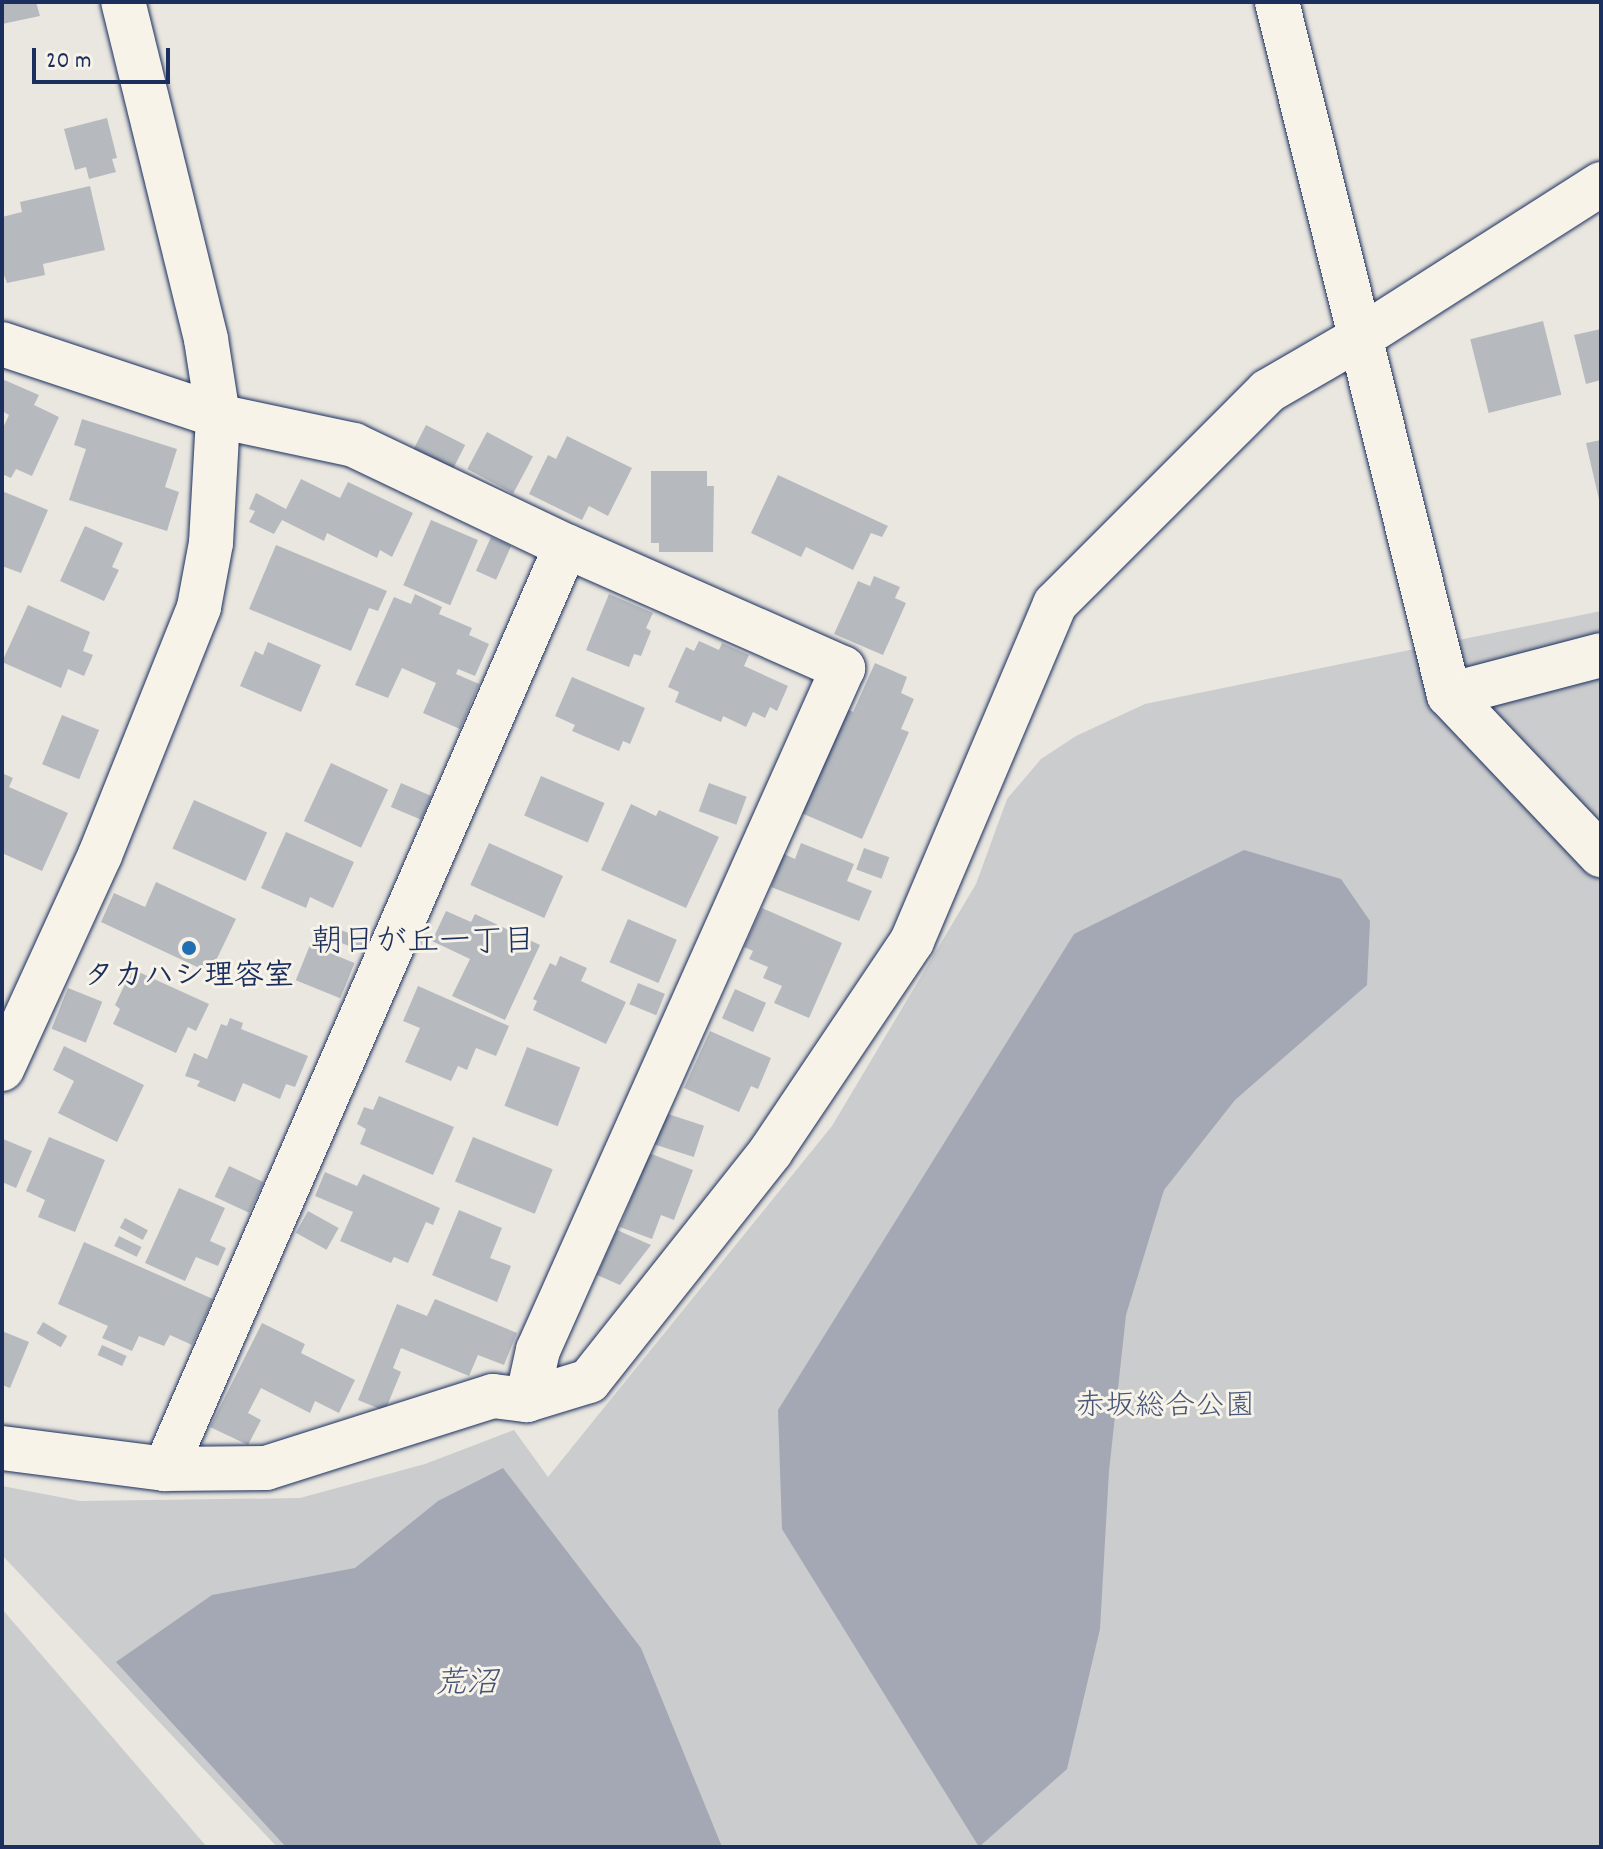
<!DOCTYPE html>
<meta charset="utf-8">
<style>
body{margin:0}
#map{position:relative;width:1603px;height:1849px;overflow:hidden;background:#eae7e0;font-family:Dekko,"Klee One",sans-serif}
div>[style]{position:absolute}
.green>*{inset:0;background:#cbcccd}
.water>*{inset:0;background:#a3a8b4}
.building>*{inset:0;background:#b6babf;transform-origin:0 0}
.roads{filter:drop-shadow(0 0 2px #1b2f5e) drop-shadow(0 0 2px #1b2f5e)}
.minor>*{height:44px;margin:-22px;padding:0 22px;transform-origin:22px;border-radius:22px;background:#f7f3e8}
.tertiary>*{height:44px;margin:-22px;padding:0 22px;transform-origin:22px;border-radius:22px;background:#f7f3e8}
.dots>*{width:22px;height:22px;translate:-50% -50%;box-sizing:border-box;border:4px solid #f7f3e8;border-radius:50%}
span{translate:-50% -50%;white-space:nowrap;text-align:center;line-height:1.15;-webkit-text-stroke:6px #f7f3e8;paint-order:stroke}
.poi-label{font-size:30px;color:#1b2f5e;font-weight:700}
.park-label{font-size:30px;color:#47567a}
.neighbourhood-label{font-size:32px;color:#1b2f5e}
.water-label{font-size:32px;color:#445378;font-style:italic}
.frame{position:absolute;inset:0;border:4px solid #1b2f5e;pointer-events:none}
.scale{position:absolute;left:32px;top:48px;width:138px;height:36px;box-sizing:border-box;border:4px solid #1b2f5e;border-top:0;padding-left:10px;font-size:24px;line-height:28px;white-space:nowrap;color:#1b2f5e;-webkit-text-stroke:6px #f7f3e8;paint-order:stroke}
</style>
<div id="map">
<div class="green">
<div style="clip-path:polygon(1601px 611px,1601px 1847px,277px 1847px,2px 1555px,2px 1486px,80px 1501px,300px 1498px,425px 1464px,514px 1430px,548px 1477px,832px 1126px,976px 884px,1007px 799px,1041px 759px,1076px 736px,1145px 704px)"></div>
<div style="clip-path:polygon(2px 1609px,207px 1847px,2px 1847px)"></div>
</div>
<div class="water">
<div style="clip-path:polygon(1244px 850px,1341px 879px,1370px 921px,1367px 985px,1235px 1100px,1164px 1190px,1126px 1315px,1109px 1471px,1100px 1629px,1067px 1769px,979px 1847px,782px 1529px,778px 1410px,1074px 934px)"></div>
<div style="clip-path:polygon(503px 1468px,641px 1648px,722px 1847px,286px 1847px,116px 1662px,212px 1595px,355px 1568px,438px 1501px)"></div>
</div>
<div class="building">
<div style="clip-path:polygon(2px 2px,36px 2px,40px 16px,2px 24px)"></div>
<div style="clip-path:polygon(107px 118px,117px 158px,112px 159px,116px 172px,89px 179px,86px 167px,75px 170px,64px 129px)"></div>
<div style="clip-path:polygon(90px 186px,105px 250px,43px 264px,45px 275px,7px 283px,2px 270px,2px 217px,22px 212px,20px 202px)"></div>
<div style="left:1543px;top:321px;width:76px;height:75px;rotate:76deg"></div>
<div style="clip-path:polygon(1601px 329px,1601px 380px,1586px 384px,1574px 335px)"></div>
<div style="clip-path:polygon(2px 379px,39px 395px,34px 405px,59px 417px,32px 476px,16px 469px,11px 478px,2px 474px,2px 430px,9px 415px,2px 411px)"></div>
<div style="clip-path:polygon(82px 419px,177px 449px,165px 487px,179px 492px,167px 531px,69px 500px,86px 449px,74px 445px)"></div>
<div style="left:426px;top:425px;width:44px;height:27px;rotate:27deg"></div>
<div style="left:487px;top:432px;width:52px;height:42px;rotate:28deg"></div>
<div style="clip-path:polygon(567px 436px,632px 468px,608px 516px,589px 506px,582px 520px,529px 494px,548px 455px,556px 459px)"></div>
<div style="clip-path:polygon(1601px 440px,1601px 503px,1600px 504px,1586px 443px)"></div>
<div style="clip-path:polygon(651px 471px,707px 471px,707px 486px,714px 486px,713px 552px,659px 552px,659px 543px,651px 543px)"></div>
<div style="clip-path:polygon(778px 475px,888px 526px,882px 537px,871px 533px,853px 570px,806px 547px,801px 557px,751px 533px)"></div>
<div style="clip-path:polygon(301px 479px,340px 498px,348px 482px,413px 513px,392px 557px,380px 550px,377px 558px,327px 533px,324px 541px,282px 520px,274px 534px,249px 522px,255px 511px,249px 509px,256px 493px,286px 509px)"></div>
<div style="clip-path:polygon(2px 491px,48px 510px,21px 573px,2px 566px)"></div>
<div style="left:431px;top:520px;width:51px;height:71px;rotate:23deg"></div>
<div style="clip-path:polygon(85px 526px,123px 543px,112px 567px,119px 570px,104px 601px,60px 581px)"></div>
<div style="left:491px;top:537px;width:22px;height:37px;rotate:24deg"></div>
<div style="clip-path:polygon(276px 545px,387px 591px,378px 611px,369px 608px,351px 651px,249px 609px)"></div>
<div style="clip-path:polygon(874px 576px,900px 587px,895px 598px,906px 603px,883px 655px,834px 634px,858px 581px,870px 586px)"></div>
<div style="clip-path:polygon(415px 594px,442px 607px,439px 614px,472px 628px,469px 635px,489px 644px,475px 676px,458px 669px,456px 674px,479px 684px,460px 729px,423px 713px,436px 683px,402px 668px,388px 698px,355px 685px,394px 597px,411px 604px)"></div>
<div style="clip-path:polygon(609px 594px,653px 613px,646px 628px,651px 631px,641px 656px,634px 654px,629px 667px,586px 650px)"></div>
<div style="clip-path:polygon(28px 605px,90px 632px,83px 651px,93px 655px,84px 676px,68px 669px,61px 688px,2px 662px)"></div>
<div style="clip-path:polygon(699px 641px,719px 650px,722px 643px,749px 655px,744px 666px,788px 686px,777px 711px,770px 707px,765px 718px,753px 712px,746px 727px,723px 716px,721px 722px,675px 702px,679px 692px,668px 687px,686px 647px,694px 651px)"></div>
<div style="clip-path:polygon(268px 642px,321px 665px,301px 712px,240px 686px,255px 651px,263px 655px)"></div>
<div style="clip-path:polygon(875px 663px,907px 677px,901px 693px,914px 699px,901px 729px,909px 732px,862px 839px,799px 812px,845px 708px,853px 712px)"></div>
<div style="clip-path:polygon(572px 677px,645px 708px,630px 744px,623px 741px,619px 751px,572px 731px,575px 725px,555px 716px)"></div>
<div style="left:62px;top:715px;width:40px;height:53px;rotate:22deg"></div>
<div style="left:331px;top:763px;width:63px;height:64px;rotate:25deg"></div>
<div style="clip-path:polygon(2px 773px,13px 778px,9px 787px,68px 813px,42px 871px,2px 853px)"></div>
<div style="left:541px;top:776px;width:69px;height:43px;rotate:23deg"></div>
<div style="left:401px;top:783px;width:33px;height:26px;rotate:23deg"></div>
<div style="left:709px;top:783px;width:40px;height:30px;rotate:20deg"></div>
<div style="left:194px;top:800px;width:80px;height:53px;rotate:24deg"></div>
<div style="clip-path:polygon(631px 804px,656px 816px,659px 810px,719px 837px,686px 908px,601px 870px)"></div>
<div style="clip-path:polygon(286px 832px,354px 862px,333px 908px,310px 897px,306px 908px,261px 888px)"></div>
<div style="left:489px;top:843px;width:81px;height:46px;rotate:24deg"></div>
<div style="clip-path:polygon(801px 843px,854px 864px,847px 881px,872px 891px,859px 921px,771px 887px,784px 854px,795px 859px)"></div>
<div style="left:864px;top:848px;width:27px;height:23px;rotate:20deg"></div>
<div style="clip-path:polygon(156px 882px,236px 919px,210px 973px,101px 922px,114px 893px,145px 907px)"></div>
<div style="clip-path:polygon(762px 908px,842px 943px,809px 1018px,774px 1003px,782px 986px,763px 978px,768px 967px,749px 959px,753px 951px,744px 947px)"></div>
<div style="clip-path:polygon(446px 911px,471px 922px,475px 914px,540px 945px,505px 1020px,452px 996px,470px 959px,432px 941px)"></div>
<div style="left:628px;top:919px;width:53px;height:47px;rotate:23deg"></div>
<div style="left:341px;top:930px;width:25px;height:12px;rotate:21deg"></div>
<div style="left:310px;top:945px;width:48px;height:38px;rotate:22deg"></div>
<div style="clip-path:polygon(560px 956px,587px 968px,581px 981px,626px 1002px,606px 1044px,533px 1010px,537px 1001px,533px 999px,550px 963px,556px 966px)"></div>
<div style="clip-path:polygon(132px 969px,209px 1004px,196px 1031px,188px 1027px,176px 1053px,113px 1024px,120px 1009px,115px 1005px)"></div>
<div style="left:638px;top:983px;width:29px;height:23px;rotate:22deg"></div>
<div style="clip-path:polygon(418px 986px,509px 1026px,496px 1056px,476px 1048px,467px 1070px,458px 1066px,451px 1081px,405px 1062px,420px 1028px,403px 1021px)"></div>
<div style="left:68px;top:988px;width:37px;height:44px;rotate:22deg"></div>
<div style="left:735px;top:989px;width:34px;height:32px;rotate:24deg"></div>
<div style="clip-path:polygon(230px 1018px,243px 1023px,241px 1029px,308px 1056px,295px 1087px,286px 1084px,280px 1099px,243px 1083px,235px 1102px,197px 1086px,200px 1081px,185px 1076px,194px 1053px,207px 1059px,221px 1024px,227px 1026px)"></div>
<div style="clip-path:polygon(710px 1031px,771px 1058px,758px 1089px,751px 1086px,739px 1112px,684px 1088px)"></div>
<div style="clip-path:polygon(64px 1046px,144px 1085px,117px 1142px,58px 1113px,74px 1081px,53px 1070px)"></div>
<div style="left:527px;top:1047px;width:57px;height:63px;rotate:21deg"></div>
<div style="clip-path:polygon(379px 1096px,454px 1127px,433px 1175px,360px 1144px,366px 1129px,357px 1124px,364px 1107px,373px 1110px)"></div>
<div style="left:665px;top:1113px;width:41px;height:33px;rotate:18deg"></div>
<div style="clip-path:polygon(49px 1137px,105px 1160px,75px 1232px,38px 1217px,45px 1200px,26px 1191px)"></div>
<div style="left:473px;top:1137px;width:86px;height:48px;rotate:22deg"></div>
<div style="clip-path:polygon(3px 1139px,32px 1151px,16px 1188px,2px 1182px)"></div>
<div style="clip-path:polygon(649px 1153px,693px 1170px,674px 1220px,661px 1215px,652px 1239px,620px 1227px)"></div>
<div style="left:229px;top:1166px;width:38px;height:34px;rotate:25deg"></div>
<div style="clip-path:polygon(325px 1172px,357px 1186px,363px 1174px,440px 1208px,433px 1225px,426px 1222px,408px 1263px,394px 1257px,391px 1263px,340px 1241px,353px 1212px,315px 1196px)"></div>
<div style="clip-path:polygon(179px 1188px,225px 1208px,210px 1241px,226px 1248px,218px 1266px,196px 1257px,185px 1281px,145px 1263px)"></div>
<div style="clip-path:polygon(459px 1210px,502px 1228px,490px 1258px,511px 1266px,497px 1302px,432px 1275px)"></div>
<div style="left:308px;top:1211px;width:35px;height:25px;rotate:29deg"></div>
<div style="left:125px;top:1218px;width:26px;height:11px;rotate:28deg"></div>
<div style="clip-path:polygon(617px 1230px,651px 1245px,620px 1285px,597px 1275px)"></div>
<div style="left:119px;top:1236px;width:25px;height:11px;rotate:26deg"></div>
<div style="clip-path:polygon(84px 1242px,213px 1299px,192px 1345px,170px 1335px,164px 1346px,139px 1336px,132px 1351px,102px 1338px,108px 1326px,58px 1304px)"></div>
<div style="clip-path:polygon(435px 1299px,517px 1333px,504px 1365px,478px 1355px,469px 1376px,401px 1348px,393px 1368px,401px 1372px,385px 1411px,358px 1400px,397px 1304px,427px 1316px)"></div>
<div style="left:43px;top:1322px;width:28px;height:13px;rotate:30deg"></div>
<div style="clip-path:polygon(262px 1323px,305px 1344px,301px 1353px,355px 1380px,339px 1413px,315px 1401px,310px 1413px,261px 1388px,248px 1413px,261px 1420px,248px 1445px,210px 1427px)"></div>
<div style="clip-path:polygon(2px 1331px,29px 1342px,10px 1388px,2px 1385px)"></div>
<div style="left:102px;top:1345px;width:27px;height:11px;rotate:24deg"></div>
</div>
<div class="roads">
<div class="minor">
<div style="left:2px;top:344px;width:228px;rotate:18.4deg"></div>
<div style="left:218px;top:416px;width:139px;rotate:12deg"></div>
<div style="left:354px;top:445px;width:235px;rotate:25.5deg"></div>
<div style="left:566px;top:546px;width:303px;rotate:23.8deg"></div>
<div style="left:843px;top:668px;width:747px;rotate:114.09deg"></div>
<div style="left:538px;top:1350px;width:51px;rotate:102.4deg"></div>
<div style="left:1449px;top:695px;width:157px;rotate:-14.7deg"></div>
<div style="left:2px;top:1069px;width:235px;rotate:-65.4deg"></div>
<div style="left:100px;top:855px;width:267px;rotate:-68.2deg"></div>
<div style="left:199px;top:607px;width:65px;rotate:-79.4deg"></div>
<div style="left:211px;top:543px;width:127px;rotate:-86.8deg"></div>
<div style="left:218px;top:416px;width:78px;rotate:-98.9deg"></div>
<div style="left:206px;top:339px;width:347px;rotate:-103.8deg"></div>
<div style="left:2px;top:1448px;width:164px;rotate:7.3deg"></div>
<div style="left:165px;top:1469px;width:101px;rotate:-0.6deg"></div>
<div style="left:266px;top:1468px;width:238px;rotate:-17.6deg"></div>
<div style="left:493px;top:1396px;width:34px;rotate:7deg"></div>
<div style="left:527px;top:1400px;width:65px;rotate:-17deg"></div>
<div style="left:589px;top:1381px;width:293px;rotate:-51.6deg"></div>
<div style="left:771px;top:1151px;width:253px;rotate:-56.1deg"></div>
<div style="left:912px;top:941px;width:366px;rotate:-67deg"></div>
<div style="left:1055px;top:604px;width:301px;rotate:-45deg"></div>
<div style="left:1268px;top:391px;width:108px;rotate:-30.1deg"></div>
<div style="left:1361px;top:337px;width:285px;rotate:-32.5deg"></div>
<div style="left:165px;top:1469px;width:1006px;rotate:-66.52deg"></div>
</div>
<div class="tertiary">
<div style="left:1277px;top:2px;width:714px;rotate:76.06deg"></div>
<div style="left:1449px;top:695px;width:221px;rotate:46.5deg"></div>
</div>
</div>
<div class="dots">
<div style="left:189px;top:948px;background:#1f6fb2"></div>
</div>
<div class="poi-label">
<span style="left:189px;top:979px">タカハシ理容室</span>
</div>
<div class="park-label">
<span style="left:1165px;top:1409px">赤坂総合公園</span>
</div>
<div class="neighbourhood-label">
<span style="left:423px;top:944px">朝日が丘一丁目</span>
</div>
<div class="water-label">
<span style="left:466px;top:1686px">荒沼</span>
</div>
<div class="frame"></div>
<div class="scale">20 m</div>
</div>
